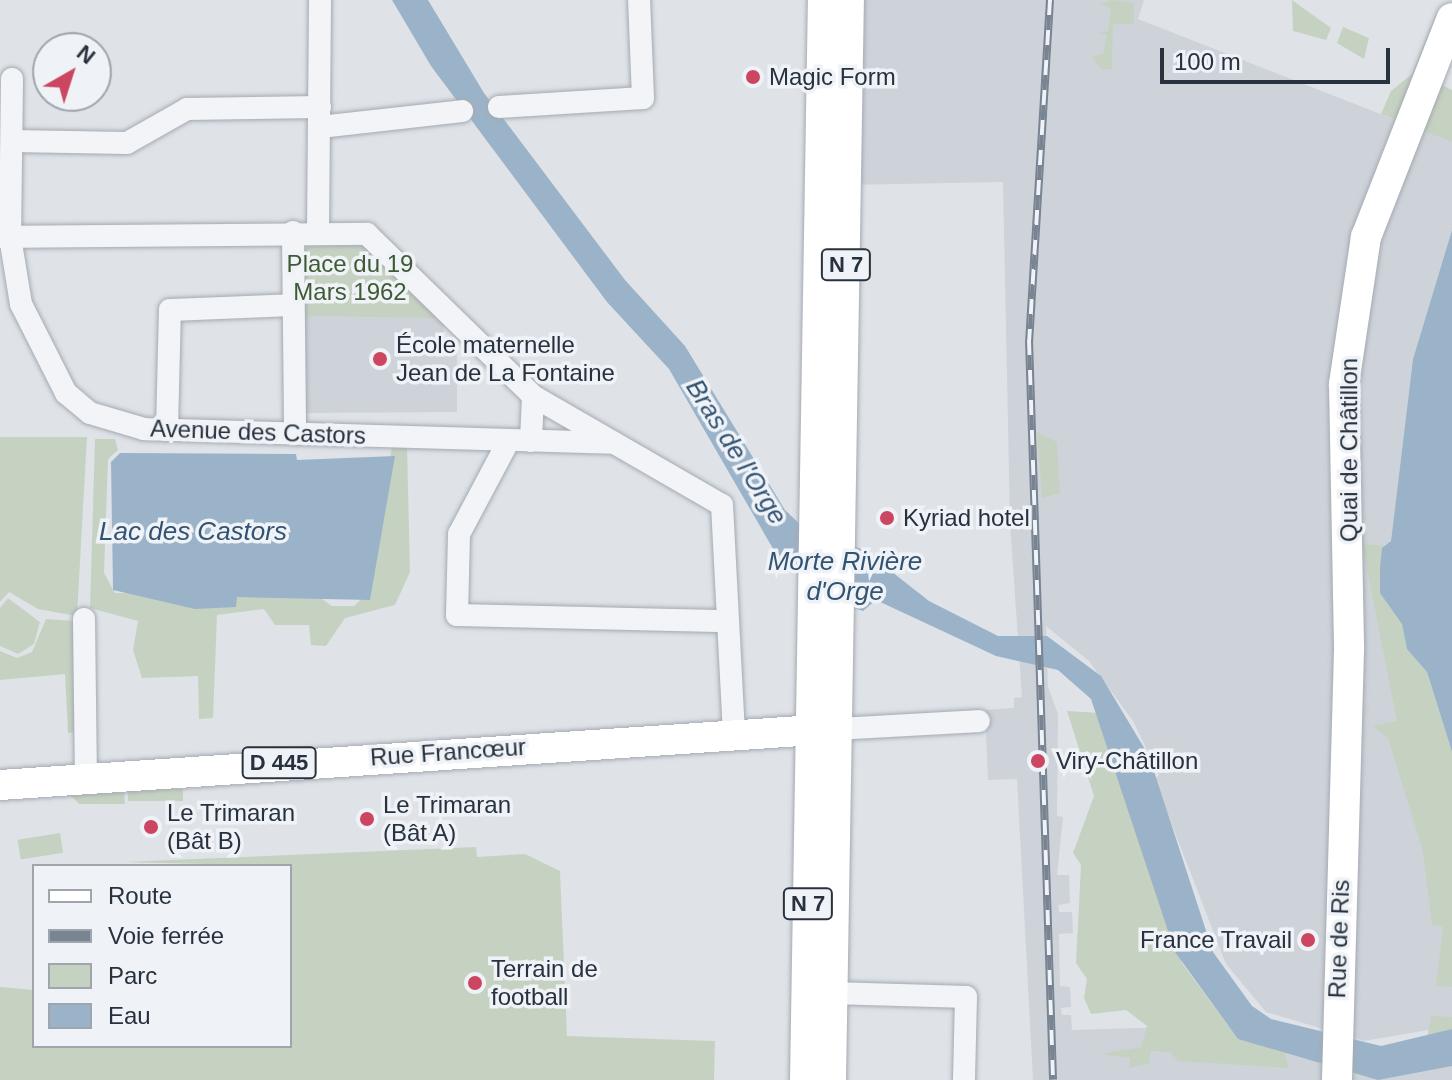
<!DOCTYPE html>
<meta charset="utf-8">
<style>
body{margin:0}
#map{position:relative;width:1452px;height:1080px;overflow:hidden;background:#dfe3e8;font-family:Helvetica,sans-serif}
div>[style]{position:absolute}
.built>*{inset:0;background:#ced3da}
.green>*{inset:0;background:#c6d2c1;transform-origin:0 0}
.water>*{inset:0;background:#9bb3c8}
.roads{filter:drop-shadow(0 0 2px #a4aab2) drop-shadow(0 0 2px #a4aab2)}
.minor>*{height:22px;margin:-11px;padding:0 11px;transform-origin:11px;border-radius:11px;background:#f2f4f7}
.major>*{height:30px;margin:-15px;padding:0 15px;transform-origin:15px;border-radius:15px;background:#fff}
.rail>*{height:8px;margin-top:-4px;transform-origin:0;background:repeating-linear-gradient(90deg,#eff2f6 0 15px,#798492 0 30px);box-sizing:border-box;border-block:2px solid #798492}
.dots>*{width:22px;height:22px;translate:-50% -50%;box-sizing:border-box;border:4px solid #eff2f6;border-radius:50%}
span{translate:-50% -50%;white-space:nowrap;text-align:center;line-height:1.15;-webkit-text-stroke:7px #eff2f6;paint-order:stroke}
.shield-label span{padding:2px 6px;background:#eff2f6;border:2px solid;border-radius:6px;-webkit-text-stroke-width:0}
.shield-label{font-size:22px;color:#28323f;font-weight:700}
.poi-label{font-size:24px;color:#28323f}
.left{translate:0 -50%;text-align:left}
.right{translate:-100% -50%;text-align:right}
.park-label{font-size:24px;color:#3f5b36}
.street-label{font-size:24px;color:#28323f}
.water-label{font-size:26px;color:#335373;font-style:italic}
.legend{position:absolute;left:32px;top:864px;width:260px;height:184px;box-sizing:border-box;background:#eff2f6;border:2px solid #9fa5ad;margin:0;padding:10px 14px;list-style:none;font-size:24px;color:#28323f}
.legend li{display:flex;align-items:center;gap:16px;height:40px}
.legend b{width:40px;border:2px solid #9fa5ad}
.north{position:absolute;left:32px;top:32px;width:80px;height:80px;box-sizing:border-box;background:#eff2f6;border:2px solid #9fa5ad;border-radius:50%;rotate:39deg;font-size:22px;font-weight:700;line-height:32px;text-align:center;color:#28323f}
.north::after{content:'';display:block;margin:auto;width:28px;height:36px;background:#cc4661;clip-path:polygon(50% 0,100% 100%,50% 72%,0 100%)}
.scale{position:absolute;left:1160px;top:48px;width:230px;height:36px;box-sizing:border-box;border:4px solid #28323f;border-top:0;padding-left:10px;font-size:24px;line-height:28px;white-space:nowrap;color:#28323f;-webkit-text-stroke:6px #eff2f6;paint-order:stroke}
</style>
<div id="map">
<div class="built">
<div style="clip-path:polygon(849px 0,1144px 0,1138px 19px,1452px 142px,1452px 230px,1413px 359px,1391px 541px,1382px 549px,1452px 752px,1452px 1026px,1364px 1041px,1266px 1012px,1226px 964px,1154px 779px,1159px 775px,1133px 721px,1089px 661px,1046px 626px,1048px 687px,1058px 714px,1057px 816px,1063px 817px,1057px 875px,1069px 875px,1070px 903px,1058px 905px,1059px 912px,1072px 912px,1073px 933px,1059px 934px,1060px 986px,1070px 987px,1071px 1007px,1061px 1008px,1062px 1015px,1071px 1015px,1072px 1030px,1240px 1025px,1321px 1047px,1452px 1045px,1452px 1080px,1033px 1080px,1017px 779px,988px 780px,985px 710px,1014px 708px,1014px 698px,1022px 697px,1010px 523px,1003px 182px,846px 185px)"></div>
<div style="clip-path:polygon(429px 315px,443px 318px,445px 346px,457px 346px,457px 412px,305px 413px,303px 322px,310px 316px)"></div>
</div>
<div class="green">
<div style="clip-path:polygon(1113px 0,1134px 3px,1134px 24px,1113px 24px,1112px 69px,1101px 69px,1092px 56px,1103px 54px,1107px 34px,1096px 33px,1108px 31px,1111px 9px,1101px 4px)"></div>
<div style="clip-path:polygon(1292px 0,1331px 28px,1326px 40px,1293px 31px)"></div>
<div style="clip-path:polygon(1438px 9px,1399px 121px,1381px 114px,1391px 91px,1412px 74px)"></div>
<div style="clip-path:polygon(1343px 27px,1369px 38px,1364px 59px,1337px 43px)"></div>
<div style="clip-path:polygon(1438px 83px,1452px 90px,1452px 142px,1420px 130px)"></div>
<div style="clip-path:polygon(360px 240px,443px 318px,311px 316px,303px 322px,303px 251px,312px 242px)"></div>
<div style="clip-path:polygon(1037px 432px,1057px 442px,1060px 493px,1042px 498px)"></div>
<div style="clip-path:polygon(0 437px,87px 437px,77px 616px,38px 609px,9px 592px,0 602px)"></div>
<div style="clip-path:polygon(95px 439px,115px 439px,118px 450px,108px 459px,104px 573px,115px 593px,318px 596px,332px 606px,354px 606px,370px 591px,392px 446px,407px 445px,410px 572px,395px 605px,345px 618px,326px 646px,311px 645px,309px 625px,275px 625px,264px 609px,217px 615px,213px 718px,199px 719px,198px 676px,142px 678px,133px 650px,138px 621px,90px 608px)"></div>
<div style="clip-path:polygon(1362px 544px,1385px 546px,1380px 593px,1402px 624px,1407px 649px,1427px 672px,1452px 752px,1452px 987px,1436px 986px,1443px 927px,1432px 925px,1423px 852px,1388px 738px,1373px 726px,1397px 721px)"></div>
<div style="clip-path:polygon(8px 598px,40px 622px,34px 644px,18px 654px,0 646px,0 608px)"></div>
<div style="clip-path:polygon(46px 619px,75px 621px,82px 732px,68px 733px,65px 674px,0 680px,0 651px,17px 658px,32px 652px)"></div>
<div style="clip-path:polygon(1067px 711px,1100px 713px,1105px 725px,1182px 963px,1238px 1039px,1284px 1051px,1289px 1068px,1178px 1061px,1170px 1052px,1151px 1051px,1149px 1064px,1129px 1068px,1130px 1058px,1099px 1054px,1141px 1047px,1147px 1026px,1126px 1010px,1091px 1014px,1084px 998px,1087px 979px,1076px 963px,1081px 865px,1073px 853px,1094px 796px)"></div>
<div style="left:183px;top:789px;width:12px;height:55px;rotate:90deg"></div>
<div style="clip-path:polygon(124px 792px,125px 804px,79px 804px,70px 795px)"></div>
<div style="left:60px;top:833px;width:20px;height:43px;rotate:81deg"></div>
<div style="clip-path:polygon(476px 847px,477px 857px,525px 854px,560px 871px,567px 1036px,715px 1041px,714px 1080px,0 1080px,0 987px,34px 990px,34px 1046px,290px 1046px,290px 866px,124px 862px)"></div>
<div style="clip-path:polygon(1431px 1016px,1452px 1017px,1452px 1029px,1427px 1039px)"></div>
</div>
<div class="water">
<div style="clip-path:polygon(392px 0,428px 0,484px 93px,625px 280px,685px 346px,785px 510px,805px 529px,864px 550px,929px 601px,998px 636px,1047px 636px,1101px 676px,1149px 756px,1213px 952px,1252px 1006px,1271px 1019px,1381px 1046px,1452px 1029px,1452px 1066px,1378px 1080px,1238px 1039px,1175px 952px,1091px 699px,1058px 670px,996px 656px,876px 600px,863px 611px,827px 600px,779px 559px,669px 369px,607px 302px,431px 66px)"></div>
<div style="clip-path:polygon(1452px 230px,1452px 752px,1427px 672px,1407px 649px,1402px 624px,1380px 593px,1380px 568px,1382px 548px,1391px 541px,1413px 359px)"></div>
<div style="clip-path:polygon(120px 453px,296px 454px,297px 460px,395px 456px,370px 600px,237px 597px,236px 607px,195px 609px,113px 590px,111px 462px)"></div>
</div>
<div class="roads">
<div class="minor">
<div style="left:12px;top:79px;width:158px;rotate:90.7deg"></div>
<div style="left:10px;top:237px;width:68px;rotate:80.7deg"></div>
<div style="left:21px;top:304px;width:100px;rotate:63.2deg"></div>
<div style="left:66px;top:393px;width:31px;rotate:40deg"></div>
<div style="left:90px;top:413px;width:56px;rotate:16.5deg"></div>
<div style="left:144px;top:429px;width:465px;rotate:1.7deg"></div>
<div style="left:499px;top:107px;width:144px;rotate:-3.6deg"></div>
<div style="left:643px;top:98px;width:98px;rotate:-92.3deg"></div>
<div style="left:320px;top:127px;width:143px;rotate:-6.4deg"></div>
<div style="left:12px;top:141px;width:115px;rotate:1deg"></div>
<div style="left:127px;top:143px;width:69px;rotate:-29.5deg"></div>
<div style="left:187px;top:109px;width:133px;rotate:-0.9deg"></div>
<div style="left:293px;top:232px;width:202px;rotate:89.4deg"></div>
<div style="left:318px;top:232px;width:232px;rotate:-89.5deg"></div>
<div style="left:0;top:237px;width:367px;rotate:-0.5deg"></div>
<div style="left:367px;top:234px;width:232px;rotate:44.3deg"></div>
<div style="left:533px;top:396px;width:218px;rotate:30deg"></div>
<div style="left:722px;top:505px;width:228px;rotate:87deg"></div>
<div style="left:167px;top:430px;width:120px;rotate:-88.6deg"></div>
<div style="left:170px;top:310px;width:123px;rotate:-2.3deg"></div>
<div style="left:509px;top:440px;width:106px;rotate:118deg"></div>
<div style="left:459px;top:534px;width:81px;rotate:91.4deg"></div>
<div style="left:457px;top:615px;width:271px;rotate:1.3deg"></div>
<div style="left:531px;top:441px;width:45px;rotate:-87.5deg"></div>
<div style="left:84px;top:619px;width:155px;rotate:89.3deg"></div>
<div style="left:836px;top:729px;width:143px;rotate:-3.2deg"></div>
<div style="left:833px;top:993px;width:133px;rotate:1.7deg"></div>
<div style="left:966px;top:997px;width:83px;rotate:91.4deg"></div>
</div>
<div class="major">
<div style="left:0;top:785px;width:832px;rotate:-3.86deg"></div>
<div style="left:805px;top:1080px;width:1080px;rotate:-89.05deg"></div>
<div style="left:831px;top:1080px;width:1080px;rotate:-89.05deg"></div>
<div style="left:1337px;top:1080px;width:435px;rotate:-88.4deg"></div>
<div style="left:1349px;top:645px;width:261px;rotate:-91.1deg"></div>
<div style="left:1344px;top:384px;width:149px;rotate:-81.5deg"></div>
<div style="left:1366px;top:237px;width:235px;rotate:-68.6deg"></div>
</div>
</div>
<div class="rail">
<div style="left:1050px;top:0;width:341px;rotate:93.5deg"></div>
<div style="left:1029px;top:340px;width:740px;rotate:88.14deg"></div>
</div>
<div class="dots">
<div style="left:753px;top:77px;background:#cc4661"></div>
<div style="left:380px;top:359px;background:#cc4661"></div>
<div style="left:887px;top:518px;background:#cc4661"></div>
<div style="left:1038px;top:761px;background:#cc4661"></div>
<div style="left:367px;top:819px;background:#cc4661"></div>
<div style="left:151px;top:827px;background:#cc4661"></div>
<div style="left:1308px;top:940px;background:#cc4661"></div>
<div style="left:475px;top:983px;background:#cc4661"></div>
</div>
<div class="shield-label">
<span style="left:846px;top:265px">N 7</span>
<span style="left:279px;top:763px">D 445</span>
<span style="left:808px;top:904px">N 7</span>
</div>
<div class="poi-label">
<span class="left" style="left:769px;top:77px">Magic Form</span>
<span class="left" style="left:396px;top:359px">École maternelle<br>Jean de La Fontaine</span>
<span class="left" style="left:903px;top:518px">Kyriad hotel</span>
<span class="left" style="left:1056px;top:761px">Viry-Châtillon</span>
<span class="left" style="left:383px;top:819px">Le Trimaran<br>(Bât A)</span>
<span class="left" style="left:167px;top:827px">Le Trimaran<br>(Bât B)</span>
<span class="right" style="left:1292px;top:940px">France Travail</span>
<span class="left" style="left:491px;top:983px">Terrain de<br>football</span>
</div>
<div class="park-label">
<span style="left:350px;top:278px">Place du 19<br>Mars 1962</span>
</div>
<div class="street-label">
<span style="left:258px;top:432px;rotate:2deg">Avenue des Castors</span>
<span style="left:1349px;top:450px;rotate:-90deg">Quai de Châtillon</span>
<span style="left:448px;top:752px;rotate:-4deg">Rue Francœur</span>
<span style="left:1339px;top:939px;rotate:-88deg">Rue de Ris</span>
</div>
<div class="water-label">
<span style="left:736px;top:452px;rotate:58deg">Bras de l'Orge</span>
<span style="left:193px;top:532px">Lac des Castors</span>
<span style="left:845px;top:577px">Morte Rivière<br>d'Orge</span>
</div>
<ul class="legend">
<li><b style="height:10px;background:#fff"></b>Route</li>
<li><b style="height:10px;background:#798492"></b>Voie ferrée</li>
<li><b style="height:22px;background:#c6d2c1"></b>Parc</li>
<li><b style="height:22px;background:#9bb3c8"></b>Eau</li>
</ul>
<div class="north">N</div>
<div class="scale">100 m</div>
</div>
